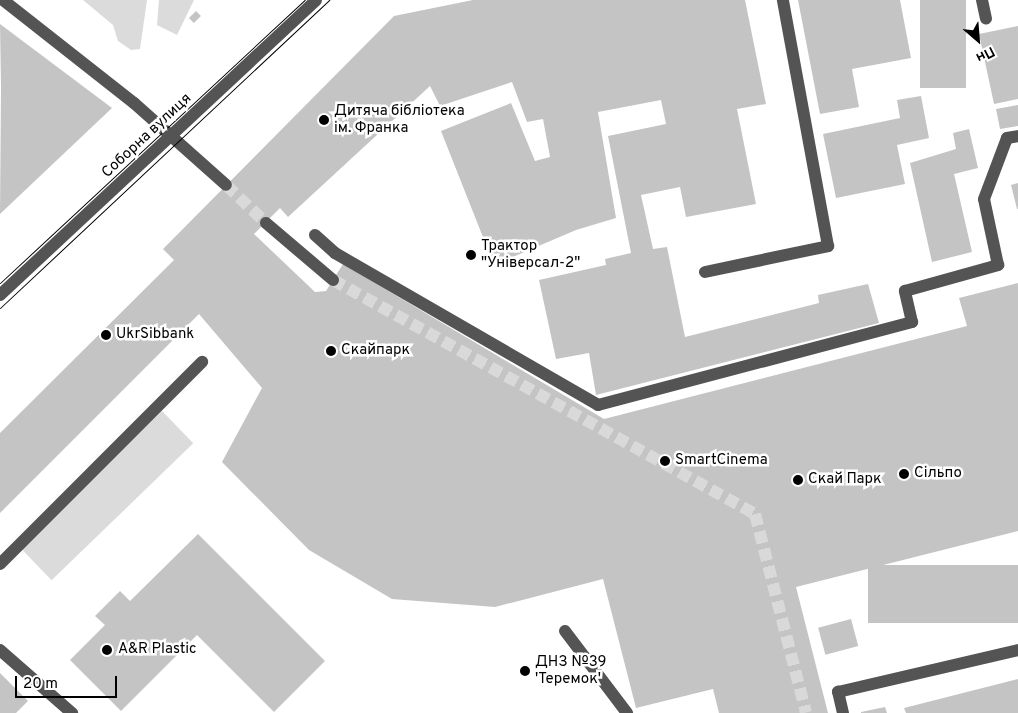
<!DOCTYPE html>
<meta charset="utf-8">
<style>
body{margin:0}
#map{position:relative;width:1018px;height:713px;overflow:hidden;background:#fff;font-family:Overpass,sans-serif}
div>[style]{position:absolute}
.green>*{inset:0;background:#dbdbdb;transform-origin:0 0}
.building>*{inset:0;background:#c4c4c4;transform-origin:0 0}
.minor-tunnel>*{height:12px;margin-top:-6px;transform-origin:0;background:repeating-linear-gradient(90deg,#d9d9d9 0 12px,transparent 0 18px)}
.minor>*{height:12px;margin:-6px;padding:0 6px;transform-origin:6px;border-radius:6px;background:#545454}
.tram>*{height:1px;margin:-0.5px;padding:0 0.5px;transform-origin:0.5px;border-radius:0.5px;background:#000}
.dots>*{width:14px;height:14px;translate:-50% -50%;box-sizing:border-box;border:2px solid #fff;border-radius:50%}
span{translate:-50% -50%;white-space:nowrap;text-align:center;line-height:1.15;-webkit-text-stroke:5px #fff;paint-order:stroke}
.poi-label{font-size:15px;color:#000}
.left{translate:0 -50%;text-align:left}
.street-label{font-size:15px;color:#000}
.north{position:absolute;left:953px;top:15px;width:50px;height:50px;-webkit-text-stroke:4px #fff;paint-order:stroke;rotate:153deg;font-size:14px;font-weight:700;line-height:20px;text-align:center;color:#000}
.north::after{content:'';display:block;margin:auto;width:18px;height:22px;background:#000;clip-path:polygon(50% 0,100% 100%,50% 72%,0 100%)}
.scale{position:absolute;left:15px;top:676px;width:102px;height:22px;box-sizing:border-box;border:2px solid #000;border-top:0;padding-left:6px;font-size:15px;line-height:18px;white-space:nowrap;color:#000;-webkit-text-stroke:4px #fff;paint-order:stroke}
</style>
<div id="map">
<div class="green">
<div style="clip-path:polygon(83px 0,147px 0,140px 49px,131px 50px,118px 41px,113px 25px)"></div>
<div style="clip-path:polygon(159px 0,194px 0,177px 35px,157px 25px)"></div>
<div style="left:162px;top:411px;width:45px;height:197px;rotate:46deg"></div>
</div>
<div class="building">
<div style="clip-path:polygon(473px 0,745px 0,766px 104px,737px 109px,756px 204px,686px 217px,680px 187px,641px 195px,653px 249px,667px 247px,685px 337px,819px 303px,818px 295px,868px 284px,879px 323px,596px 395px,589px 353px,556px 359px,539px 280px,606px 265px,605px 259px,631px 253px,608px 136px,666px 124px,661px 100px,598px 112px,616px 218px,576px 230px,494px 265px,441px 131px,511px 103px,535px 161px,550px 157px,543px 119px,527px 122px,512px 82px,440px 106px,430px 86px,288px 217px,280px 208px,254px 234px,315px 292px,326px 291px,343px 264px,604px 419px,967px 326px,959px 298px,1018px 283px,1018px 531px,796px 587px,828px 713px,719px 713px,713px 689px,636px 708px,603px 579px,495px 607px,392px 599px,309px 550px,222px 462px,262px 388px,199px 314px,0 513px,0 433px,174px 260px,163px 249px,394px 16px)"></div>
<div style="clip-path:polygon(798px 0,900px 0,911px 58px,852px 69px,859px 107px,820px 114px)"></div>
<div style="left:920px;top:0;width:46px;height:88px"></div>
<div style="left:196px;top:11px;width:7px;height:10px;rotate:45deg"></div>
<div style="clip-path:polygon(0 24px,112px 108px,0 214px,1px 87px)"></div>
<div style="clip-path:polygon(1018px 26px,1018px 99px,994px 104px,979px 34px)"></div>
<div style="clip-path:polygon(921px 96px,929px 138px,897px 145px,905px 184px,836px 198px,823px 134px,900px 118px,897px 100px)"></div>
<div style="clip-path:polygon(1018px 105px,1018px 126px,1000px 129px,996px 109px)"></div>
<div style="clip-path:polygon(969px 129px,978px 168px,954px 174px,972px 252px,932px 262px,910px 163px,956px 149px,953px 133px)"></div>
<div style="clip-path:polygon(1018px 183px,1018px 209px,1017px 209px,1011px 185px)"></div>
<div style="clip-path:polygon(198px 534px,325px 661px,274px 712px,197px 635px,121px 711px,70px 660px,105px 625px,95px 616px,120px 591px,130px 601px)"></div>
<div style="left:1018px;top:565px;width:58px;height:150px;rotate:90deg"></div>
<div style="left:851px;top:619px;width:28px;height:34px;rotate:75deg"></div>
<div style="clip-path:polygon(0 673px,28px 701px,16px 713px,0 713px)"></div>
<div style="clip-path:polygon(1018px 679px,1018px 713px,906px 713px,904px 708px)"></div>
<div style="clip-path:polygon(885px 707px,887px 713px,861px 713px,861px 712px)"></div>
</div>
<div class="minor-tunnel">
<div style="left:226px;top:185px;width:55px;rotate:43.5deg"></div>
<div style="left:333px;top:280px;width:483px;rotate:29deg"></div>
<div style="left:755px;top:514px;width:205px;rotate:75.6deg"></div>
</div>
<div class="minor">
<div style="left:3px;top:0;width:167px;rotate:38.2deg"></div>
<div style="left:134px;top:103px;width:123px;rotate:41.7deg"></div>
<div style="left:982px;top:0;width:19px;rotate:78deg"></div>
<div style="left:266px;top:223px;width:88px;rotate:40.4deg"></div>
<div style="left:315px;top:235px;width:27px;rotate:42deg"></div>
<div style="left:335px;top:253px;width:304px;rotate:30deg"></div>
<div style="left:598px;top:405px;width:325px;rotate:-14.8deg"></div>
<div style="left:912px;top:322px;width:32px;rotate:-103deg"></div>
<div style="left:905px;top:291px;width:97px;rotate:-15.6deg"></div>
<div style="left:998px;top:265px;width:67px;rotate:-102deg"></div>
<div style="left:984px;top:199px;width:65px;rotate:-69.3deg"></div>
<div style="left:1007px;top:138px;width:11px;rotate:-10deg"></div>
<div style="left:705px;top:272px;width:126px;rotate:-11.9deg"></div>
<div style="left:828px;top:246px;width:250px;rotate:-100.4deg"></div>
<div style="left:0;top:295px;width:432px;rotate:-43deg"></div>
<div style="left:0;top:564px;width:286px;rotate:-45deg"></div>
<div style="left:565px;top:631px;width:103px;rotate:52.9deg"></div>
<div style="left:0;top:650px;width:96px;rotate:41.2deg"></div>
<div style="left:843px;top:713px;width:22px;rotate:-103deg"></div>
<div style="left:838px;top:692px;width:185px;rotate:-13.1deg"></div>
</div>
<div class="tram">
<div style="left:0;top:283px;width:416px;rotate:-42.9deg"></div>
<div style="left:0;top:308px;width:451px;rotate:-43.1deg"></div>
</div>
<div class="dots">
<div style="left:324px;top:120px;background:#000"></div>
<div style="left:471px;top:255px;background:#000"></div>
<div style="left:106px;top:335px;background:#000"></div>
<div style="left:331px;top:351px;background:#000"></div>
<div style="left:665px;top:461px;background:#000"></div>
<div style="left:904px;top:474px;background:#000"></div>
<div style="left:798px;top:480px;background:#000"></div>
<div style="left:107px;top:650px;background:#000"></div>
<div style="left:525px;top:671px;background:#000"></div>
</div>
<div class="poi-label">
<span class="left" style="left:334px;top:120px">Дитяча бібліотека<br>ім. Франка</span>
<span class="left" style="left:481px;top:255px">Трактор<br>"Універсал-2"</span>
<span class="left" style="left:116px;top:335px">UkrSibbank</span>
<span class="left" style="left:341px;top:351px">Скайпарк</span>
<span class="left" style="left:675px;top:461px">SmartCinema</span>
<span class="left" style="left:914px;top:474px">Сільпо</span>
<span class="left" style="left:808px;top:480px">Скай Парк</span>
<span class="left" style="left:118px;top:650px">A&amp;R Plastic</span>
<span class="left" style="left:535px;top:671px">ДНЗ №39<br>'Теремок'</span>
</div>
<div class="street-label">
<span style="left:147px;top:136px;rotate:-43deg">Соборна вулиця</span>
</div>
<div class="north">Пн</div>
<div class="scale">20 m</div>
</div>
